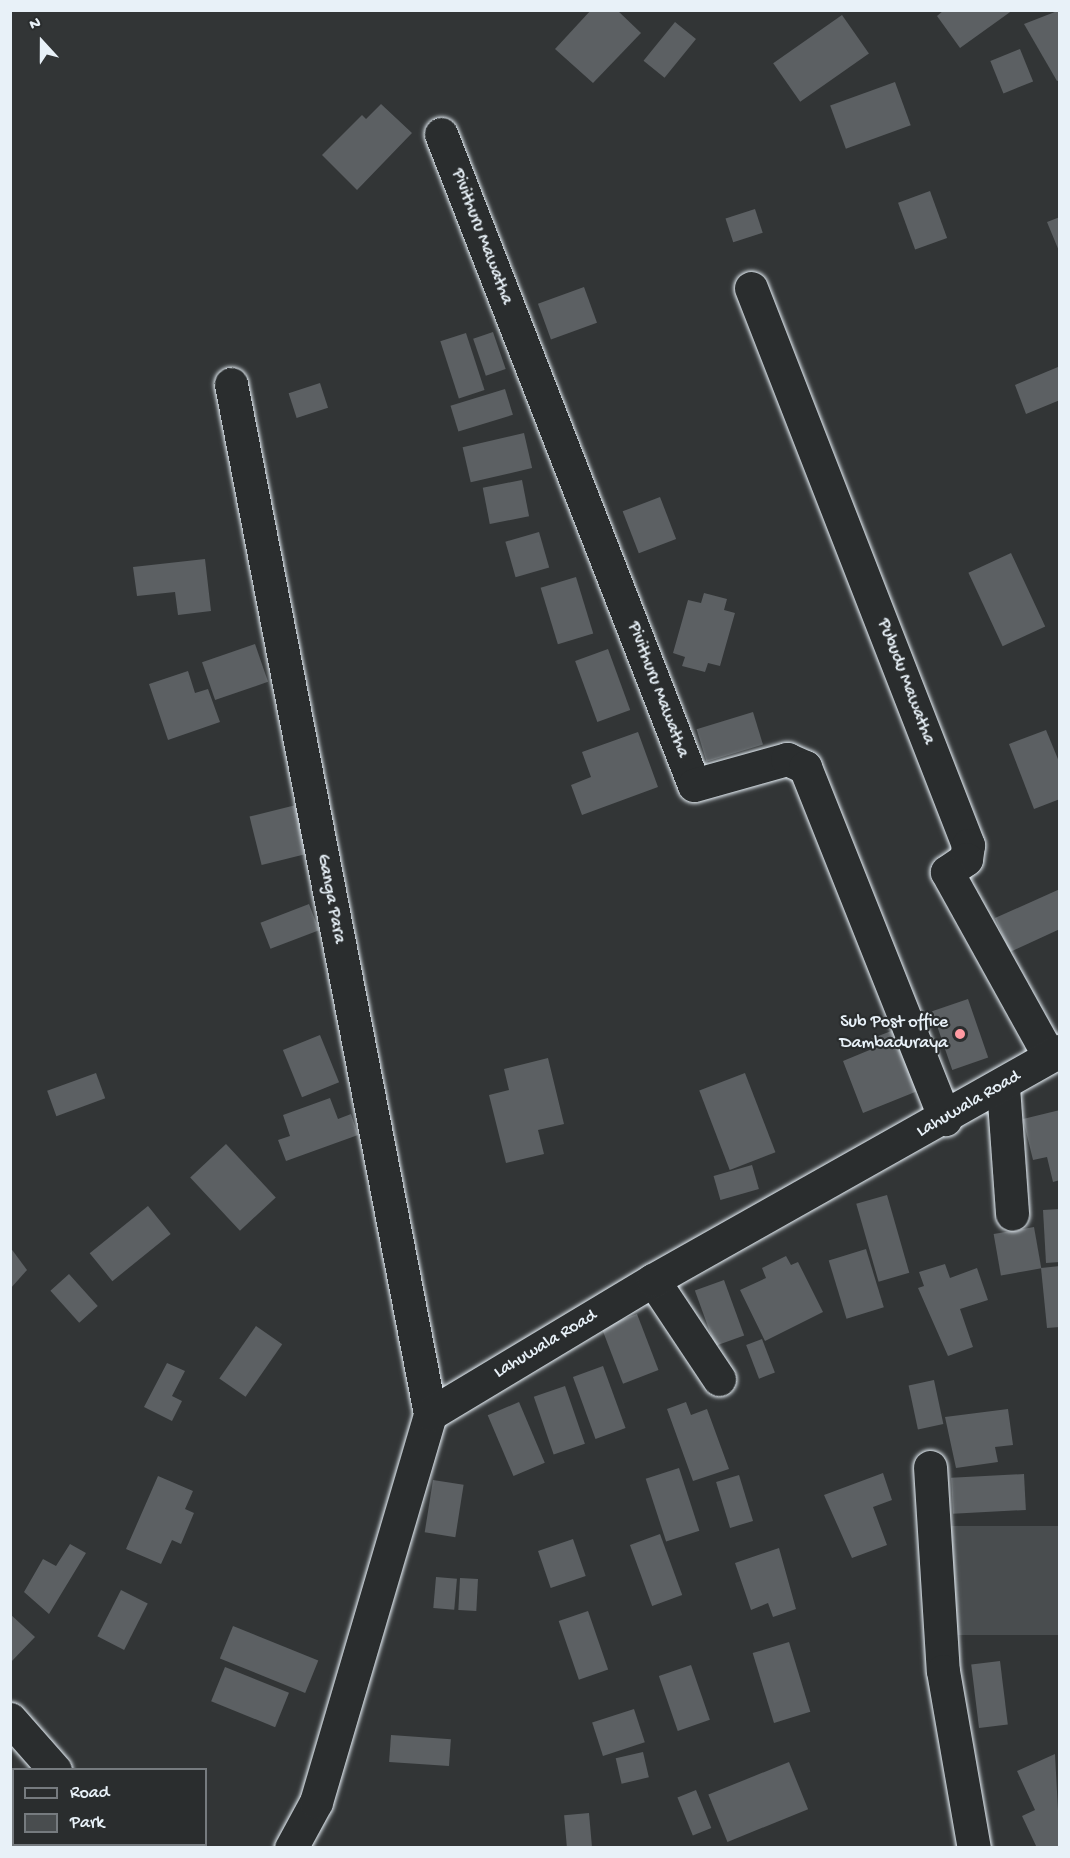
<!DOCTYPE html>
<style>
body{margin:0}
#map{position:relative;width:1070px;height:1858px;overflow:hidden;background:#323536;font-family:"Gochi Hand",sans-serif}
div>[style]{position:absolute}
.green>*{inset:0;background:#494d4f;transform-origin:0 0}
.building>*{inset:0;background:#5c6063;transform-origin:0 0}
.roads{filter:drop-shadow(0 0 2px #e8f1f8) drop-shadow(0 0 2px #e8f1f8)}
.minor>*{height:33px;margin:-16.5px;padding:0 16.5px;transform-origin:16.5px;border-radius:16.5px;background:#2a2d2e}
.dots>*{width:16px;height:16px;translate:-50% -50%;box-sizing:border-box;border:3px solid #2a2d2e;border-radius:50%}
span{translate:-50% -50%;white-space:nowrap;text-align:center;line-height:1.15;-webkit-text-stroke:4.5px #2a2d2e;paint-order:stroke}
.street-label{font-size:18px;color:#e8f1f8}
.poi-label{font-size:18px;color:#e8f1f8}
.right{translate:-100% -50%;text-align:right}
.frame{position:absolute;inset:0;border:12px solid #e8f1f8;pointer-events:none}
.legend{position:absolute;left:12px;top:1768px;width:195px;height:78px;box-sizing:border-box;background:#2a2d2e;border:2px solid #767b7f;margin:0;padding:8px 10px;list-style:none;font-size:18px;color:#e8f1f8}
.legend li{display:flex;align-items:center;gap:12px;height:30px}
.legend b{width:30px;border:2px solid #767b7f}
.north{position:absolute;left:12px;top:12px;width:60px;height:60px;-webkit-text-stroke:4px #2a2d2e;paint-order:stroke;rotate:339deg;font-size:16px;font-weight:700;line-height:24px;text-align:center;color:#e8f1f8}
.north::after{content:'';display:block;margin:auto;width:21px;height:27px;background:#e8f1f8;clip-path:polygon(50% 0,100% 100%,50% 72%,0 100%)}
</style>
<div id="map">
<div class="green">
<div style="left:1059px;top:1526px;width:109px;height:109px;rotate:90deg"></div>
</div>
<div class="building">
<div style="clip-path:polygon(591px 10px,617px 10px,641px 33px,593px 83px,555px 49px)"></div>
<div style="clip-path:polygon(944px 10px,1013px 10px,960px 48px,937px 16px)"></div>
<div style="clip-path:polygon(1060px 10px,1060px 80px,1057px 81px,1024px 24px)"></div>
<div style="left:842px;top:15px;width:47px;height:84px;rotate:55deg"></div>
<div style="left:675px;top:22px;width:27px;height:50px;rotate:39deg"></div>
<div style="left:1020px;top:49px;width:35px;height:32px;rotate:68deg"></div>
<div style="left:895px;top:82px;width:46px;height:69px;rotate:70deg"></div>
<div style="clip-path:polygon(381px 104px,412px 133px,357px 190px,322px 155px,362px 115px,366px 119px)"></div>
<div style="left:930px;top:191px;width:50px;height:34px;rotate:70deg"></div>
<div style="left:755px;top:209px;width:25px;height:31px;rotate:72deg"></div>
<div style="clip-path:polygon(1060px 217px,1060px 251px,1059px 251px,1047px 222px)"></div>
<div style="left:584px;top:287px;width:38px;height:49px;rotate:70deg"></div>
<div style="left:493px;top:332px;width:39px;height:21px;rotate:71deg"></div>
<div style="left:466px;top:333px;width:60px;height:27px;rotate:72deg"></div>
<div style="clip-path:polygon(1058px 367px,1060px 400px,1026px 414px,1015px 385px)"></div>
<div style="left:320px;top:383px;width:26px;height:33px;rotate:72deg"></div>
<div style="left:505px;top:389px;width:27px;height:57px;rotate:73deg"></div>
<div style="left:524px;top:433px;width:36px;height:63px;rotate:77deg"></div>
<div style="left:522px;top:480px;width:37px;height:40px;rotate:79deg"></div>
<div style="left:660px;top:497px;width:45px;height:40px;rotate:69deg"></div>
<div style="left:539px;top:532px;width:37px;height:35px;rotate:74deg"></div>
<div style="left:1011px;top:553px;width:81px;height:47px;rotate:65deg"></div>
<div style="clip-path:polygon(205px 559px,211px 611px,178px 615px,175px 592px,137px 596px,133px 567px)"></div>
<div style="left:576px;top:577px;width:59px;height:37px;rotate:73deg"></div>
<div style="clip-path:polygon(704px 593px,727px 599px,724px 610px,735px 613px,720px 666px,708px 663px,705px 672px,682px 666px,685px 657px,673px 653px,688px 600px,701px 603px)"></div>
<div style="left:255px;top:644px;width:40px;height:56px;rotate:71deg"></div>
<div style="left:608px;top:649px;width:65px;height:35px;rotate:70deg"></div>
<div style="clip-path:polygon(188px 671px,195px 693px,208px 689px,220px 722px,168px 740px,149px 684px)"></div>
<div style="left:753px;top:712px;width:34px;height:59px;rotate:73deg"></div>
<div style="clip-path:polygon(1046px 730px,1060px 764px,1060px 799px,1034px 809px,1009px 744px)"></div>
<div style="clip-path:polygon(638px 732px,658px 787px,582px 815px,571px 785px,591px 777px,582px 752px)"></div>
<div style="left:300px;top:804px;width:50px;height:52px;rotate:76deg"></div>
<div style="clip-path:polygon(1060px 889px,1060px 929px,1010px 952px,995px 918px)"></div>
<div style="left:309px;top:904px;width:28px;height:52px;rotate:69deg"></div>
<div style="left:968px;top:999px;width:62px;height:38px;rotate:71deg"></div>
<div style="clip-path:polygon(899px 1028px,925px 1088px,863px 1113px,843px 1061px,872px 1049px,868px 1040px)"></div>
<div style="left:320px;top:1035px;width:51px;height:40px;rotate:68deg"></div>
<div style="clip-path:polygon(548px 1058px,564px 1124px,538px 1130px,544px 1154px,506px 1163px,489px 1095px,509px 1090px,504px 1069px)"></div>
<div style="left:96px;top:1073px;width:27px;height:52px;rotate:70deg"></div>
<div style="left:745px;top:1073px;width:85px;height:49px;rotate:69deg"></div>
<div style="clip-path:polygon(330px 1098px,338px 1119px,351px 1114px,358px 1135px,286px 1161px,278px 1140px,290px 1136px,283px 1115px)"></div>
<div style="clip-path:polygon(1060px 1110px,1060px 1180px,1053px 1182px,1047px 1157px,1033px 1160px,1023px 1119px)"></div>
<div style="left:226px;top:1144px;width:73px;height:49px;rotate:47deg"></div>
<div style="left:752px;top:1165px;width:25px;height:40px;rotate:74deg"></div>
<div style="left:887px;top:1195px;width:81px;height:32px;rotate:74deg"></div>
<div style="left:148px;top:1206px;width:36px;height:75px;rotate:51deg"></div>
<div style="clip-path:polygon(1060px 1209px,1060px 1262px,1046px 1263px,1043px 1210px)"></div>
<div style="left:1034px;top:1227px;width:42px;height:41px;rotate:80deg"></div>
<div style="clip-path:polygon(10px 1247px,27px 1270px,10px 1289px)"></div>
<div style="left:866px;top:1249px;width:61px;height:39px;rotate:73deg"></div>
<div style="clip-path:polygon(786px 1256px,791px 1265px,798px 1262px,823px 1312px,765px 1341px,740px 1290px,766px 1278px,762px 1268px)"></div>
<div style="clip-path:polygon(945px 1264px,950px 1278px,977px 1268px,988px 1300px,960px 1309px,973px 1347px,948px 1356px,918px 1288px,924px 1286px,919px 1272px)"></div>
<div style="clip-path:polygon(1060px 1266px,1060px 1327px,1047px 1328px,1041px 1268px)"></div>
<div style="left:69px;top:1274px;width:43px;height:25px;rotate:48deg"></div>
<div style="left:724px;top:1280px;width:59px;height:31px;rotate:70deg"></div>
<div style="left:637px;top:1314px;width:60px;height:38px;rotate:69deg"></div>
<div style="left:256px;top:1326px;width:32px;height:64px;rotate:35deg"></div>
<div style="left:762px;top:1339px;width:36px;height:17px;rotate:69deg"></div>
<div style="clip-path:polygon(167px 1363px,185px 1371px,172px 1396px,182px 1401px,172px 1421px,144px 1407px)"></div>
<div style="left:603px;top:1366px;width:66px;height:32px;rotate:70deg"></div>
<div style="left:934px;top:1380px;width:45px;height:26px;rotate:78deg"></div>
<div style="left:565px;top:1386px;width:61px;height:33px;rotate:71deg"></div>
<div style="left:519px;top:1402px;width:66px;height:34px;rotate:67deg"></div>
<div style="clip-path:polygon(686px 1402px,691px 1415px,707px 1409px,729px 1469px,693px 1481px,667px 1409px)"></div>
<div style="clip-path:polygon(1008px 1409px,1013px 1445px,995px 1447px,998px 1462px,956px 1468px,945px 1417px)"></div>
<div style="left:679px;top:1468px;width:66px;height:35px;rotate:72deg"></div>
<div style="clip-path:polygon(883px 1473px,892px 1500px,873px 1507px,887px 1545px,852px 1558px,824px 1495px)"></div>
<div style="left:1024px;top:1474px;width:36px;height:73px;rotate:87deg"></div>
<div style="left:739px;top:1475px;width:48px;height:24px;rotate:73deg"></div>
<div style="clip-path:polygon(158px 1476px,193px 1491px,185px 1509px,194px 1513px,181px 1544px,172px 1540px,161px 1564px,126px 1549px)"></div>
<div style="left:433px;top:1480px;width:31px;height:53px;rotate:9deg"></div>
<div style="left:660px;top:1534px;width:65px;height:32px;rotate:70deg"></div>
<div style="left:573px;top:1539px;width:39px;height:37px;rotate:71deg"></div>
<div style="clip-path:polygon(70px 1544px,86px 1553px,49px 1614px,24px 1592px,43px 1559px,56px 1566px)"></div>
<div style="clip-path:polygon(779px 1548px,796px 1609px,773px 1617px,768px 1603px,751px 1610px,735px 1563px)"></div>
<div style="left:436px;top:1577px;width:21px;height:31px;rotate:5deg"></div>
<div style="left:460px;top:1578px;width:18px;height:32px;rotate:3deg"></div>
<div style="left:121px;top:1590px;width:30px;height:52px;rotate:27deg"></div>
<div style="left:588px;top:1611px;width:62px;height:31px;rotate:71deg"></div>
<div style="clip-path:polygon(10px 1614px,35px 1637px,10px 1663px)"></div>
<div style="left:233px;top:1626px;width:92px;height:35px;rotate:22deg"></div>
<div style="left:789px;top:1642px;width:73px;height:38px;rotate:73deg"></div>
<div style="left:1000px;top:1661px;width:64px;height:29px;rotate:83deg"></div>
<div style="left:691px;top:1665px;width:58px;height:34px;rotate:71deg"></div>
<div style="left:225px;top:1667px;width:69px;height:37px;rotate:22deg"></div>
<div style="left:634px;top:1709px;width:35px;height:44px;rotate:72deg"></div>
<div style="left:391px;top:1735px;width:60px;height:27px;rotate:4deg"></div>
<div style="left:643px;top:1752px;width:26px;height:28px;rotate:77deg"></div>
<div style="clip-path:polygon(1055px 1754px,1060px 1848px,1037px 1848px,1022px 1816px,1035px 1810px,1017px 1771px)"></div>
<div style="left:789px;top:1762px;width:51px;height:87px;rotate:68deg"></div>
<div style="left:696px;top:1790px;width:41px;height:20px;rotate:68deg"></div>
<div style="left:589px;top:1813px;width:35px;height:25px;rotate:85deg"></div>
</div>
<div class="roads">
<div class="minor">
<div style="left:441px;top:134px;width:698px;rotate:68.76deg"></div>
<div style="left:694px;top:785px;width:97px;rotate:-15.6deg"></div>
<div style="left:787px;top:759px;width:20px;rotate:24deg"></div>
<div style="left:805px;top:767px;width:379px;rotate:68.3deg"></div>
<div style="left:751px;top:288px;width:598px;rotate:68.71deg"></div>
<div style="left:968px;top:845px;width:14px;rotate:98deg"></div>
<div style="left:966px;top:859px;width:23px;rotate:146deg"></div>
<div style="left:947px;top:872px;width:210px;rotate:61deg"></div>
<div style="left:231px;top:384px;width:1049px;rotate:79.06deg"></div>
<div style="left:1003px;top:1087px;width:127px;rotate:85.9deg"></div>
<div style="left:653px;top:1280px;width:119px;rotate:56.3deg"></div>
<div style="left:930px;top:1467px;width:204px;rotate:86.4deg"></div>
<div style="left:943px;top:1671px;width:180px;rotate:80.1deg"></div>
<div style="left:10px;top:1719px;width:68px;rotate:48.6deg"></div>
<div style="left:122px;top:1844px;width:5px;rotate:53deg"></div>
<div style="left:291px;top:1848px;width:52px;rotate:-61.5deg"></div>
<div style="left:316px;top:1802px;width:404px;rotate:-73.6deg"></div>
<div style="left:430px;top:1414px;width:260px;rotate:-31deg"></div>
<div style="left:653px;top:1280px;width:467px;rotate:-29.4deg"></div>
</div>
</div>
<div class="dots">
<div style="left:960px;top:1034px;background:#ff9aa2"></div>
</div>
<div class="street-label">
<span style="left:481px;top:237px;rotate:69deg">Pivithuru Mawatha</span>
<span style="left:905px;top:682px;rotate:69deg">Pubudu Mawatha</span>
<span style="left:657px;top:690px;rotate:69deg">Pivithuru Mawatha</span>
<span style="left:330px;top:899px;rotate:79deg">Ganga Para</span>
<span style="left:969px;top:1105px;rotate:-30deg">Lahuwala Road</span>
<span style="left:546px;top:1345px;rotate:-31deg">Lahuwala Road</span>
</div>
<div class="poi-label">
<span class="right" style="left:948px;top:1034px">Sub Post office<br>Dambaduraya</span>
</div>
<div class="frame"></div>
<ul class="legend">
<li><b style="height:8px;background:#2a2d2e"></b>Road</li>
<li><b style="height:16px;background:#494d4f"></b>Park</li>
</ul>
<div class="north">N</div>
</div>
